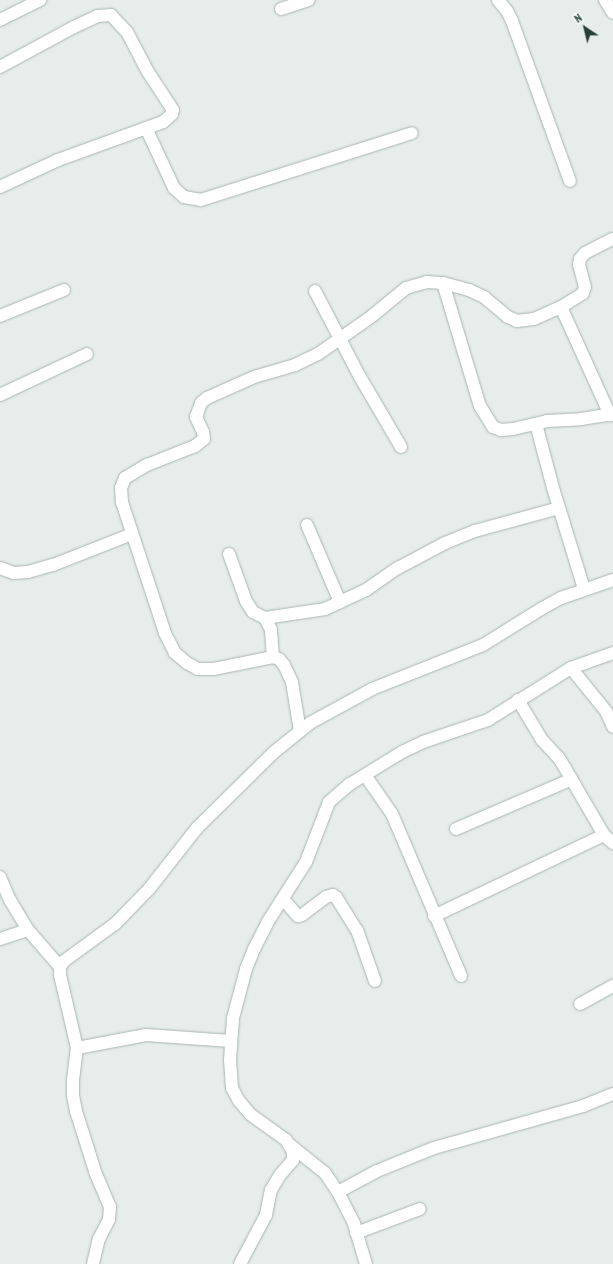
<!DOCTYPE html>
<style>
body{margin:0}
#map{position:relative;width:613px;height:1264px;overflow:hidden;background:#e6edea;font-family:"PT Sans Narrow",sans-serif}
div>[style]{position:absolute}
.roads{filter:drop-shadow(0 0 1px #a9b5b0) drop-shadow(0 0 1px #a9b5b0)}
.minor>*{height:12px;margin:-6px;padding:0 6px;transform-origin:6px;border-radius:6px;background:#fff}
span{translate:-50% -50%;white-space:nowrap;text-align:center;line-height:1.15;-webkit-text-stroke:3px #f6faf8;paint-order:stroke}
.north{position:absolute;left:565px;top:8px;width:40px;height:40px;-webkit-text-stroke:3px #f6faf8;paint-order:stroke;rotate:325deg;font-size:11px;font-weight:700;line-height:16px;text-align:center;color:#263e36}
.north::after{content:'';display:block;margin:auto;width:14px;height:18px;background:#263e36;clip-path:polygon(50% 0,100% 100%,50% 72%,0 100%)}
</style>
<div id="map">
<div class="roads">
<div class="minor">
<div style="left:498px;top:0;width:14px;rotate:51deg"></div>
<div style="left:507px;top:11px;width:11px;rotate:63deg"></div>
<div style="left:512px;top:21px;width:170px;rotate:70.1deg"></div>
<div style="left:605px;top:0;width:15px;rotate:58deg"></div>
<div style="left:281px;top:9px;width:29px;rotate:-18deg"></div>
<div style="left:0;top:20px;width:45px;rotate:-26.6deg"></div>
<div style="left:0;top:67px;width:84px;rotate:-28.4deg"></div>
<div style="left:74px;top:27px;width:26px;rotate:-25deg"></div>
<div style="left:98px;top:16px;width:13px;rotate:-4deg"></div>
<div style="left:111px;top:15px;width:23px;rotate:47deg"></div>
<div style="left:127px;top:32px;width:45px;rotate:62.3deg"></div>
<div style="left:148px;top:72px;width:45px;rotate:56.7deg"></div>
<div style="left:173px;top:110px;width:4px;rotate:104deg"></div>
<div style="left:172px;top:114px;width:12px;rotate:138deg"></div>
<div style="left:163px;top:122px;width:112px;rotate:160.1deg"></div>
<div style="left:58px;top:160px;width:64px;rotate:155deg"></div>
<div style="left:146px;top:128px;width:66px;rotate:65deg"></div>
<div style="left:174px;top:188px;width:13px;rotate:42deg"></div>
<div style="left:184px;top:197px;width:17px;rotate:10deg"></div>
<div style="left:201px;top:200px;width:221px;rotate:-17.6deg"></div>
<div style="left:443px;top:283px;width:128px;rotate:73.3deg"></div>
<div style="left:480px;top:406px;width:25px;rotate:58deg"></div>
<div style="left:493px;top:427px;width:9px;rotate:21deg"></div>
<div style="left:501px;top:430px;width:12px;rotate:-5deg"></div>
<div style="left:513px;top:429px;width:35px;rotate:-13deg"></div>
<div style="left:547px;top:421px;width:34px;rotate:-3deg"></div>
<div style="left:581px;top:419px;width:32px;rotate:-9deg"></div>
<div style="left:315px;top:291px;width:97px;rotate:62.4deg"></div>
<div style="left:360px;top:377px;width:81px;rotate:59.6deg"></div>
<div style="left:561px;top:307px;width:119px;rotate:65.6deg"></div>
<div style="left:0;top:316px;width:69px;rotate:-22.1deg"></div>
<div style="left:0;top:395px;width:96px;rotate:-25.2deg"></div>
<div style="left:536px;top:424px;width:66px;rotate:75.1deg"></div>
<div style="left:553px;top:488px;width:106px;rotate:72.9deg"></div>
<div style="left:307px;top:525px;width:84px;rotate:66.8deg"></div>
<div style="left:229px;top:554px;width:50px;rotate:70.1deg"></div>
<div style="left:246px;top:601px;width:13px;rotate:58deg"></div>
<div style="left:253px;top:612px;width:13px;rotate:27deg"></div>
<div style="left:265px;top:618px;width:13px;rotate:63deg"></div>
<div style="left:271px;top:630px;width:27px;rotate:86deg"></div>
<div style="left:0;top:568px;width:15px;rotate:20deg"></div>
<div style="left:14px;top:573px;width:14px;rotate:-4deg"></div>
<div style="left:28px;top:572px;width:26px;rotate:-16deg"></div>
<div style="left:53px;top:565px;width:85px;rotate:-21.4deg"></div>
<div style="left:265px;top:618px;width:61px;rotate:-8.5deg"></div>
<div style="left:325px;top:609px;width:45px;rotate:-24.9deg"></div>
<div style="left:366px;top:590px;width:39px;rotate:-35deg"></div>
<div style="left:398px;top:568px;width:53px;rotate:-28deg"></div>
<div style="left:445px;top:543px;width:32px;rotate:-22deg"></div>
<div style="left:475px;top:531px;width:87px;rotate:-15.3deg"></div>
<div style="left:571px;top:668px;width:55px;rotate:50.9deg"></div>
<div style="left:606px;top:711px;width:17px;rotate:66deg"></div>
<div style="left:518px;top:700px;width:47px;rotate:59deg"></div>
<div style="left:542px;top:740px;width:25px;rotate:47deg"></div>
<div style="left:559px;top:758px;width:12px;rotate:59deg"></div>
<div style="left:565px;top:768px;width:78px;rotate:59.8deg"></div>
<div style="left:604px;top:835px;width:12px;rotate:42deg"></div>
<div style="left:300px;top:731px;width:50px;rotate:-99.3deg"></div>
<div style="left:292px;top:682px;width:19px;rotate:-115deg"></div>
<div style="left:284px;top:665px;width:8px;rotate:-130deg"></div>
<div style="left:279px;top:659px;width:6px;rotate:-162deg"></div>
<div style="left:273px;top:657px;width:60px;rotate:168.5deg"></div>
<div style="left:214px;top:669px;width:16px;rotate:180deg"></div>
<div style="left:198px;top:669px;width:13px;rotate:-151deg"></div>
<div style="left:187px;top:663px;width:16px;rotate:-140deg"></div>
<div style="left:175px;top:653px;width:22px;rotate:-117deg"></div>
<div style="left:165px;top:633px;width:138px;rotate:-108.2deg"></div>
<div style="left:122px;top:502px;width:14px;rotate:-94deg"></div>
<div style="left:121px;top:488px;width:11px;rotate:-68deg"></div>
<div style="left:125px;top:478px;width:26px;rotate:-31deg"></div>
<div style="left:147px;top:465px;width:52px;rotate:-21.6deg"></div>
<div style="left:195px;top:446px;width:11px;rotate:-38deg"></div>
<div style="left:204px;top:439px;width:7px;rotate:-98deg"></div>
<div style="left:203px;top:432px;width:17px;rotate:-115deg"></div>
<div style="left:196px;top:417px;width:15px;rotate:-70deg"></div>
<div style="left:201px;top:403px;width:8px;rotate:-40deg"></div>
<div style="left:207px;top:398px;width:51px;rotate:-24.1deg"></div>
<div style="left:254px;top:377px;width:43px;rotate:-16.3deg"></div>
<div style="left:295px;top:365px;width:25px;rotate:-26deg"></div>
<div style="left:318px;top:354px;width:66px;rotate:-35.1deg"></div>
<div style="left:372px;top:316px;width:44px;rotate:-39.5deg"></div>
<div style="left:406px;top:288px;width:22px;rotate:-16deg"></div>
<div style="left:427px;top:282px;width:16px;rotate:4deg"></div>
<div style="left:443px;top:283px;width:27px;rotate:15deg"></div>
<div style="left:469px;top:290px;width:17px;rotate:25deg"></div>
<div style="left:484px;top:297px;width:31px;rotate:40deg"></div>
<div style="left:508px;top:317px;width:10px;rotate:24deg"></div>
<div style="left:517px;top:321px;width:17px;rotate:-7deg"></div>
<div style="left:534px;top:319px;width:30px;rotate:-24deg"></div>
<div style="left:561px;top:307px;width:26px;rotate:-32deg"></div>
<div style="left:583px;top:293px;width:6px;rotate:-72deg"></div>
<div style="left:585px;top:287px;width:23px;rotate:-105deg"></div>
<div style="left:579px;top:265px;width:6px;rotate:-81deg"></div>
<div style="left:580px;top:259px;width:8px;rotate:-50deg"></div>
<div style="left:585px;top:253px;width:31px;rotate:-27deg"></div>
<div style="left:365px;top:775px;width:47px;rotate:55.3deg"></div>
<div style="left:392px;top:814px;width:176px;rotate:66.9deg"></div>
<div style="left:456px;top:829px;width:126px;rotate:-23.3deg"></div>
<div style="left:0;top:877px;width:25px;rotate:67deg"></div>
<div style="left:10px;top:900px;width:35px;rotate:59deg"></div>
<div style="left:28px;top:930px;width:49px;rotate:49.1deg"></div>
<div style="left:283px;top:899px;width:23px;rotate:49deg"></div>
<div style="left:298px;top:916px;width:4px;rotate:-14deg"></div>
<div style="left:302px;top:915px;width:30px;rotate:-37deg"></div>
<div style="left:326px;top:897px;width:7px;rotate:-16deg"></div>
<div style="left:333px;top:895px;width:4px;rotate:34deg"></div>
<div style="left:336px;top:897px;width:39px;rotate:58deg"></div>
<div style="left:357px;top:930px;width:54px;rotate:70.6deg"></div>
<div style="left:434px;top:916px;width:188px;rotate:-25.5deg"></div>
<div style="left:0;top:939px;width:29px;rotate:-18deg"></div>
<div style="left:580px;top:1004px;width:38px;rotate:-29deg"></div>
<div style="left:77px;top:1048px;width:70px;rotate:-10.7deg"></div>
<div style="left:146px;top:1035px;width:85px;rotate:4deg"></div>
<div style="left:290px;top:1145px;width:45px;rotate:38.7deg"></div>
<div style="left:325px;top:1173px;width:23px;rotate:56deg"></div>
<div style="left:338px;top:1192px;width:36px;rotate:63deg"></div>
<div style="left:354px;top:1224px;width:42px;rotate:73.3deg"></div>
<div style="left:338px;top:1192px;width:44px;rotate:-28.3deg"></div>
<div style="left:377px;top:1171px;width:61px;rotate:-22deg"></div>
<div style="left:434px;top:1148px;width:155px;rotate:-15.7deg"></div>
<div style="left:583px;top:1106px;width:32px;rotate:-22deg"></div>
<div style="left:356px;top:1233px;width:68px;rotate:-20.6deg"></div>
<div style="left:93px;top:1264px;width:26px;rotate:-77deg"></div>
<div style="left:99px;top:1239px;width:22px;rotate:-63deg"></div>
<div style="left:109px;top:1219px;width:12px;rotate:-85deg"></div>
<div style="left:110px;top:1207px;width:39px;rotate:-113deg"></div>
<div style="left:95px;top:1171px;width:63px;rotate:-107.6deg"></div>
<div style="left:76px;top:1111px;width:16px;rotate:-101deg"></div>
<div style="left:73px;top:1095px;width:15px;rotate:-90deg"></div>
<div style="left:73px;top:1080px;width:32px;rotate:-83deg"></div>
<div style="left:77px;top:1048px;width:75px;rotate:-103.1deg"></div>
<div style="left:60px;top:975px;width:8px;rotate:-90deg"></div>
<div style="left:60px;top:967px;width:7px;rotate:-56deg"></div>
<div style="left:64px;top:961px;width:63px;rotate:-36deg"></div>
<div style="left:115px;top:924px;width:49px;rotate:-45.8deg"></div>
<div style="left:149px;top:889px;width:78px;rotate:-51.8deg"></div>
<div style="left:197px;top:828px;width:107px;rotate:-44.6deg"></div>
<div style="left:273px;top:753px;width:48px;rotate:-39deg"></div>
<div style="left:310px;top:723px;width:71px;rotate:-28.7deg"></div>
<div style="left:372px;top:689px;width:119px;rotate:-21.6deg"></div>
<div style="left:483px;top:645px;width:68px;rotate:-31.8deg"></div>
<div style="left:541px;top:609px;width:23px;rotate:-29deg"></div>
<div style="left:561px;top:598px;width:55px;rotate:-19.1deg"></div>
<div style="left:240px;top:1264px;width:55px;rotate:-62deg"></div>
<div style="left:266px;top:1215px;width:25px;rotate:-79deg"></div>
<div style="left:271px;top:1190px;width:17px;rotate:-59deg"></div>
<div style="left:280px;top:1175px;width:20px;rotate:-49deg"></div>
<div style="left:293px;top:1160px;width:8px;rotate:-90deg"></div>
<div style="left:293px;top:1152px;width:14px;rotate:-120deg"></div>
<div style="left:286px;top:1140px;width:44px;rotate:-144.2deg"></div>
<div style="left:250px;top:1114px;width:17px;rotate:-130deg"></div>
<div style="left:239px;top:1101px;width:15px;rotate:-118deg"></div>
<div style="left:232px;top:1088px;width:28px;rotate:-94deg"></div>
<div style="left:230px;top:1060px;width:42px;rotate:-85.9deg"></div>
<div style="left:233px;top:1018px;width:51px;rotate:-75.1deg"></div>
<div style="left:246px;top:969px;width:22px;rotate:-68deg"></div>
<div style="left:254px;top:949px;width:29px;rotate:-63deg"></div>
<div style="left:267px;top:923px;width:72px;rotate:-57.4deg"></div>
<div style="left:306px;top:862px;width:64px;rotate:-69deg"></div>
<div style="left:329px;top:802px;width:28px;rotate:-41deg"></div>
<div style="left:350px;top:784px;width:61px;rotate:-31.6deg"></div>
<div style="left:402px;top:752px;width:23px;rotate:-25deg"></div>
<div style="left:423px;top:742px;width:69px;rotate:-18.7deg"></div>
<div style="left:488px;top:720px;width:98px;rotate:-32.1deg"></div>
<div style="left:571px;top:668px;width:45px;rotate:-19.7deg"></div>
</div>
</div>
<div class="north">N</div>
</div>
